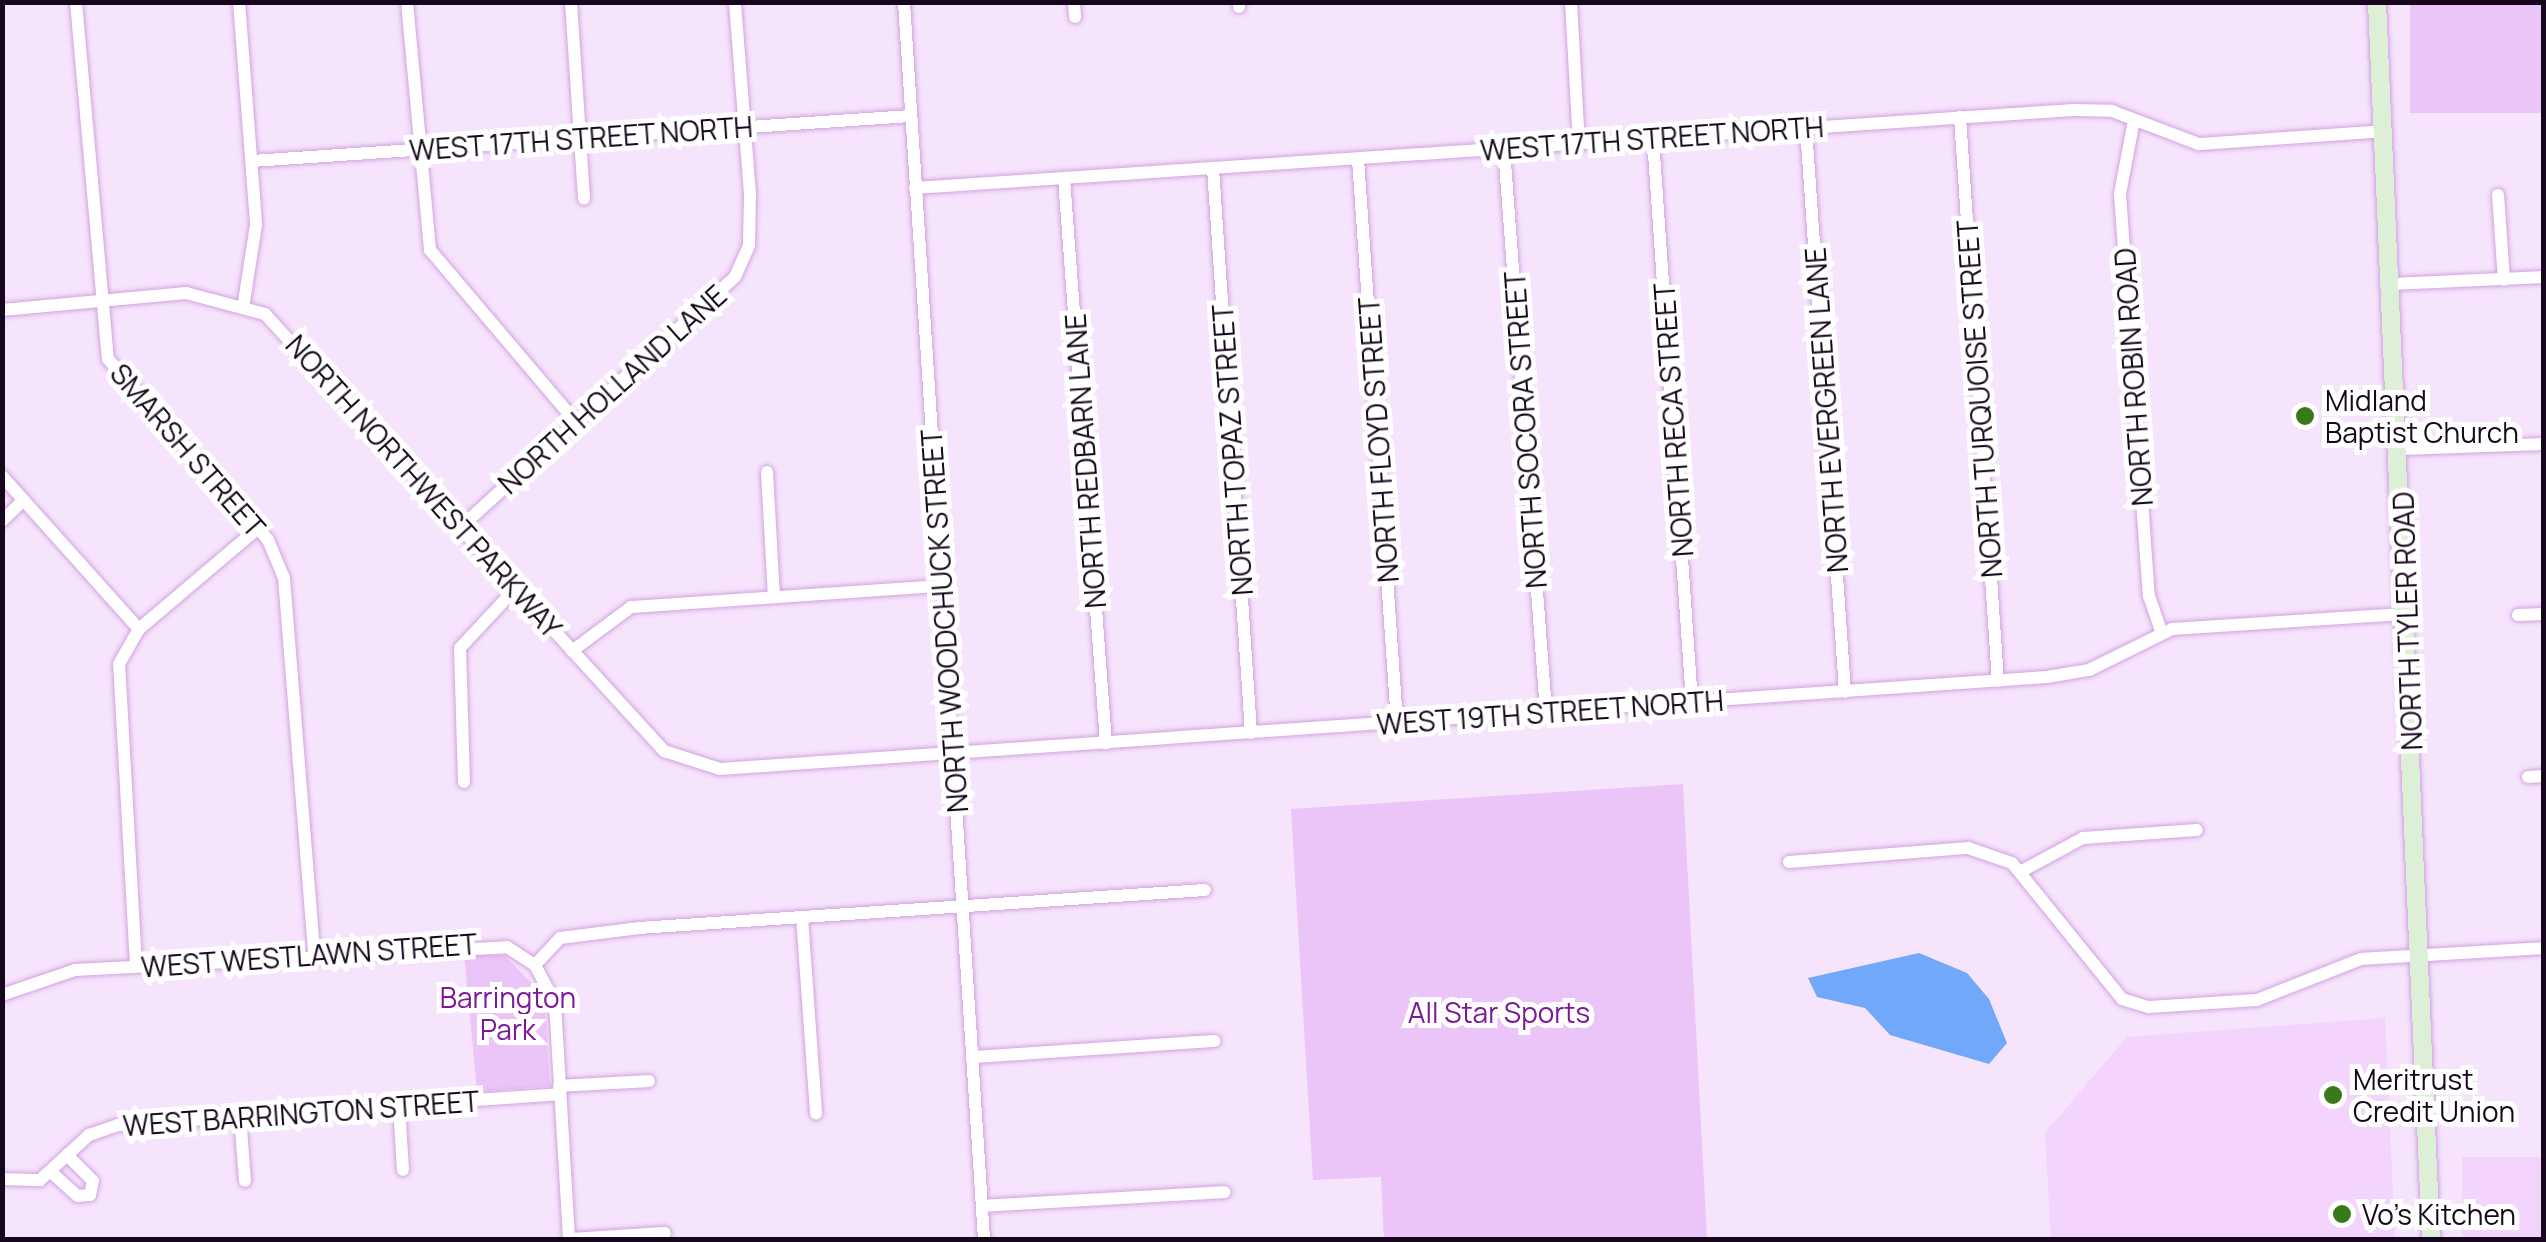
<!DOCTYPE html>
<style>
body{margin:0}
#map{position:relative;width:2546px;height:1242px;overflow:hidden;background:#f6e3fc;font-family:Manrope,sans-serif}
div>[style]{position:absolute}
.built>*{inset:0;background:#f3d4fc;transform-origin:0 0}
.green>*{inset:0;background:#ebc4f8;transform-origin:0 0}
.water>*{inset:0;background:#71a8f9}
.roads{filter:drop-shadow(0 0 2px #d1a3df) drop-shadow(0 0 2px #d1a3df)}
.minor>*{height:12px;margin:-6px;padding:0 6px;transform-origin:6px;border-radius:6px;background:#fff}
.secondary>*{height:18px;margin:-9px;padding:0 9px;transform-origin:9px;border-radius:9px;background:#deefd8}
.dots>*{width:28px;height:28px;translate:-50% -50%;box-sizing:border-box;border:5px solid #fff;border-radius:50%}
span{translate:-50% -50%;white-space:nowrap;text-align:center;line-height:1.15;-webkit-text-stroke:10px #fff;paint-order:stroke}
.street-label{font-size:28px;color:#17071c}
.poi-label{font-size:28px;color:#17071c}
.left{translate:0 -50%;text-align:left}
.park-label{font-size:28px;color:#7d1996}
.frame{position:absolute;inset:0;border:5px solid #17071c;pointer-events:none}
</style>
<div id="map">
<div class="built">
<div style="clip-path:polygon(2385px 1018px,2395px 1239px,2051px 1239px,2045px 1133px,2127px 1037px)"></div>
<div style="left:2543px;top:1157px;width:82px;height:81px;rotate:90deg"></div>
</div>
<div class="green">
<div style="left:2543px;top:3px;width:110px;height:133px;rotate:90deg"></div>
<div style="clip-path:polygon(1683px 784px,1707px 1239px,1384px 1239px,1381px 1177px,1313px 1180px,1291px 809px)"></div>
<div style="clip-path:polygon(464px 953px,505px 956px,544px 996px,550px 1086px,477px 1092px)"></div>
</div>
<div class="water">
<div style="clip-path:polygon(1919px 953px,1967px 973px,1989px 999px,2007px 1043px,1989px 1064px,1890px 1035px,1865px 1008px,1817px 997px,1808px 978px)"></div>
</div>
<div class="roads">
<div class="minor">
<div style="left:76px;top:2px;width:358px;rotate:84.9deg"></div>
<div style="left:108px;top:359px;width:242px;rotate:48.5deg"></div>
<div style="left:268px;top:540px;width:41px;rotate:67.2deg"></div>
<div style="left:284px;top:578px;width:377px;rotate:85.4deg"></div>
<div style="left:239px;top:2px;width:224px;rotate:85.6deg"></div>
<div style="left:256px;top:225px;width:78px;rotate:98.9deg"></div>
<div style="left:407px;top:2px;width:249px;rotate:84.7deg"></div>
<div style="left:430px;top:250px;width:224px;rotate:49.7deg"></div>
<div style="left:571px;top:2px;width:197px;rotate:86.2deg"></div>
<div style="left:904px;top:2px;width:1241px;rotate:86.3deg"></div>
<div style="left:1074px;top:2px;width:15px;rotate:86deg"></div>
<div style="left:1239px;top:2px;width:5px;rotate:90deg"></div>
<div style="left:1571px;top:2px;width:142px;rotate:86.8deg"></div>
<div style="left:1960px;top:117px;width:565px;rotate:86.15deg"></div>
<div style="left:2134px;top:120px;width:75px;rotate:100.7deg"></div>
<div style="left:2120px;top:194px;width:403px;rotate:85.9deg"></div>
<div style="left:2149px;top:596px;width:39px;rotate:71deg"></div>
<div style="left:1806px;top:128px;width:565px;rotate:86.04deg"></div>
<div style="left:1653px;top:139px;width:564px;rotate:86.04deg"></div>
<div style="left:1504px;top:149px;width:565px;rotate:85.73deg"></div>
<div style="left:1358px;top:159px;width:564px;rotate:86.04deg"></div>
<div style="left:252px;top:161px;width:660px;rotate:-3.91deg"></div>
<div style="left:1213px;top:168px;width:566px;rotate:86.15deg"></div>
<div style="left:1064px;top:178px;width:567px;rotate:85.75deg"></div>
<div style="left:915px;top:188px;width:1161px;rotate:-3.85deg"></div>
<div style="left:2073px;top:110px;width:39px;rotate:1deg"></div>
<div style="left:2112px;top:111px;width:93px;rotate:20.8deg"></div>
<div style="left:2199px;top:144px;width:185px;rotate:-4deg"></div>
<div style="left:2498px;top:195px;width:85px;rotate:86deg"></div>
<div style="left:2392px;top:284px;width:152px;rotate:-2.6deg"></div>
<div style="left:2px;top:310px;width:185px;rotate:-5.3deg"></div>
<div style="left:186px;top:293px;width:82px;rotate:14.9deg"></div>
<div style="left:265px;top:314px;width:592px;rotate:47.6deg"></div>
<div style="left:664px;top:751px;width:59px;rotate:17.8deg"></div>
<div style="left:720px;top:769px;width:1330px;rotate:-3.97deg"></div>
<div style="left:2047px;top:677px;width:43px;rotate:-9.5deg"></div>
<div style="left:2089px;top:670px;width:93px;rotate:-26.3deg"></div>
<div style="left:2172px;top:629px;width:235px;rotate:-3.7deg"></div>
<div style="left:2400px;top:449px;width:144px;rotate:-2deg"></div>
<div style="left:767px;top:472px;width:125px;rotate:86.8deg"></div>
<div style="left:2px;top:476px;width:205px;rotate:48.2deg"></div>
<div style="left:2px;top:521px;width:30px;rotate:-44deg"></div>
<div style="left:461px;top:527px;width:371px;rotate:-42.4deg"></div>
<div style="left:735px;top:277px;width:35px;rotate:-66deg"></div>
<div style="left:749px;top:245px;width:51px;rotate:-88.9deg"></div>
<div style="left:750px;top:194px;width:193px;rotate:-94.5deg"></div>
<div style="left:2518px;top:615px;width:26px;rotate:-2deg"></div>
<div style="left:572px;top:651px;width:74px;rotate:-36.7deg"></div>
<div style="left:631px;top:607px;width:312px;rotate:-3.9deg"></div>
<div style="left:2528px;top:777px;width:16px;rotate:-4deg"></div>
<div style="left:464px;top:782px;width:134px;rotate:-91.7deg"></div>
<div style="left:460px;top:648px;width:82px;rotate:-47deg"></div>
<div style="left:1789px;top:862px;width:180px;rotate:-4.5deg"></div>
<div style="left:1968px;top:848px;width:46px;rotate:18.8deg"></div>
<div style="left:2012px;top:863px;width:175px;rotate:51deg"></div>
<div style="left:2122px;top:999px;width:28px;rotate:17deg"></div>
<div style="left:2149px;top:1007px;width:108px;rotate:-3.7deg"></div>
<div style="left:2257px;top:1000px;width:112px;rotate:-21.5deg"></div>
<div style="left:2361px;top:959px;width:183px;rotate:-3.4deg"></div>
<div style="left:2020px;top:872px;width:72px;rotate:-28.4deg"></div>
<div style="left:2083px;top:838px;width:114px;rotate:-4deg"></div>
<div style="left:802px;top:917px;width:197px;rotate:85.9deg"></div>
<div style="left:535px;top:965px;width:37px;rotate:-47deg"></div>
<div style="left:560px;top:938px;width:80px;rotate:-7.2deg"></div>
<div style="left:639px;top:928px;width:567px;rotate:-3.84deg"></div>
<div style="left:136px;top:966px;width:302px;rotate:-93.2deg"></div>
<div style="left:119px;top:664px;width:40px;rotate:-60.3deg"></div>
<div style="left:139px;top:629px;width:155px;rotate:-40.3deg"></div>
<div style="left:2px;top:995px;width:77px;rotate:-18.9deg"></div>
<div style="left:75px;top:970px;width:433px;rotate:-3deg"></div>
<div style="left:507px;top:947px;width:33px;rotate:33deg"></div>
<div style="left:535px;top:965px;width:43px;rotate:62.2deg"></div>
<div style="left:555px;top:1003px;width:237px;rotate:86.6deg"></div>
<div style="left:972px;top:1057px;width:243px;rotate:-3.8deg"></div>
<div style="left:559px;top:1086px;width:90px;rotate:-3.2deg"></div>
<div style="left:399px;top:1105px;width:65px;rotate:86.5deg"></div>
<div style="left:240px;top:1116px;width:65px;rotate:85.6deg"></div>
<div style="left:51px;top:1172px;width:36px;rotate:42deg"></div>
<div style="left:78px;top:1196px;width:12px;rotate:-5deg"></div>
<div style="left:90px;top:1195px;width:14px;rotate:-78deg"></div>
<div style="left:93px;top:1181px;width:37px;rotate:-135deg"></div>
<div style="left:2px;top:1179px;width:38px;rotate:2deg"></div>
<div style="left:40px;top:1180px;width:67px;rotate:-42.6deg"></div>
<div style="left:89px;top:1135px;width:31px;rotate:-19deg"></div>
<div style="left:118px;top:1125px;width:443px;rotate:-4deg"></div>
<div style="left:982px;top:1206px;width:243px;rotate:-3.3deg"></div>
<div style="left:569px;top:1239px;width:96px;rotate:-3.6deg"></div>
</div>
<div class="secondary">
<div style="left:2377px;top:2px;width:1239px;rotate:87.5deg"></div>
</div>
</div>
<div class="dots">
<div style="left:2305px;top:416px;background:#387a1a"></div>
<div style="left:2333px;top:1095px;background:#387a1a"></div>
<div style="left:2342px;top:1214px;background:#387a1a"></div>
</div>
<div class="street-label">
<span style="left:581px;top:138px;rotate:-4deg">WEST 17TH STREET NORTH</span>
<span style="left:1652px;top:138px;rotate:-4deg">WEST 17TH STREET NORTH</span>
<span style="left:2133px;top:377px;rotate:-94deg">NORTH ROBIN ROAD</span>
<span style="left:612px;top:389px;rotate:-42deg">NORTH HOLLAND LANE</span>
<span style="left:1979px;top:399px;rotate:-94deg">NORTH TURQUOISE STREET</span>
<span style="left:1826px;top:410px;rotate:-94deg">NORTH EVERGREEN LANE</span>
<span style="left:1673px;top:420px;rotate:-94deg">NORTH RECA STREET</span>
<span style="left:1525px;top:430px;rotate:-94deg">NORTH SOCORA STREET</span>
<span style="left:1378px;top:440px;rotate:-94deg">NORTH FLOYD STREET</span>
<span style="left:188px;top:450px;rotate:49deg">SMARSH STREET</span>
<span style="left:1232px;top:450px;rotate:-94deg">NORTH TOPAZ STREET</span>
<span style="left:1085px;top:461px;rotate:-94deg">NORTH REDBARN LANE</span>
<span style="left:424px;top:486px;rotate:48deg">NORTH NORTHWEST PARKWAY</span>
<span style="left:944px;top:621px;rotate:-94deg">NORTH WOODCHUCK STREET</span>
<span style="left:2407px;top:621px;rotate:-92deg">NORTH TYLER ROAD</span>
<span style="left:1550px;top:712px;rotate:-4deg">WEST 19TH STREET NORTH</span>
<span style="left:309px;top:955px;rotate:-4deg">WEST WESTLAWN STREET</span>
<span style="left:301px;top:1113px;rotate:-4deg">WEST BARRINGTON STREET</span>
</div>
<div class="poi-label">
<span class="left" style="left:2325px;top:416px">Midland<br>Baptist Church</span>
<span class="left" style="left:2353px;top:1095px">Meritrust<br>Credit Union</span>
<span class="left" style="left:2362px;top:1214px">Vo's Kitchen</span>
</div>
<div class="park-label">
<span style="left:508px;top:1013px">Barrington<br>Park</span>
<span style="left:1499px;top:1012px">All Star Sports</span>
</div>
<div class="frame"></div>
</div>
